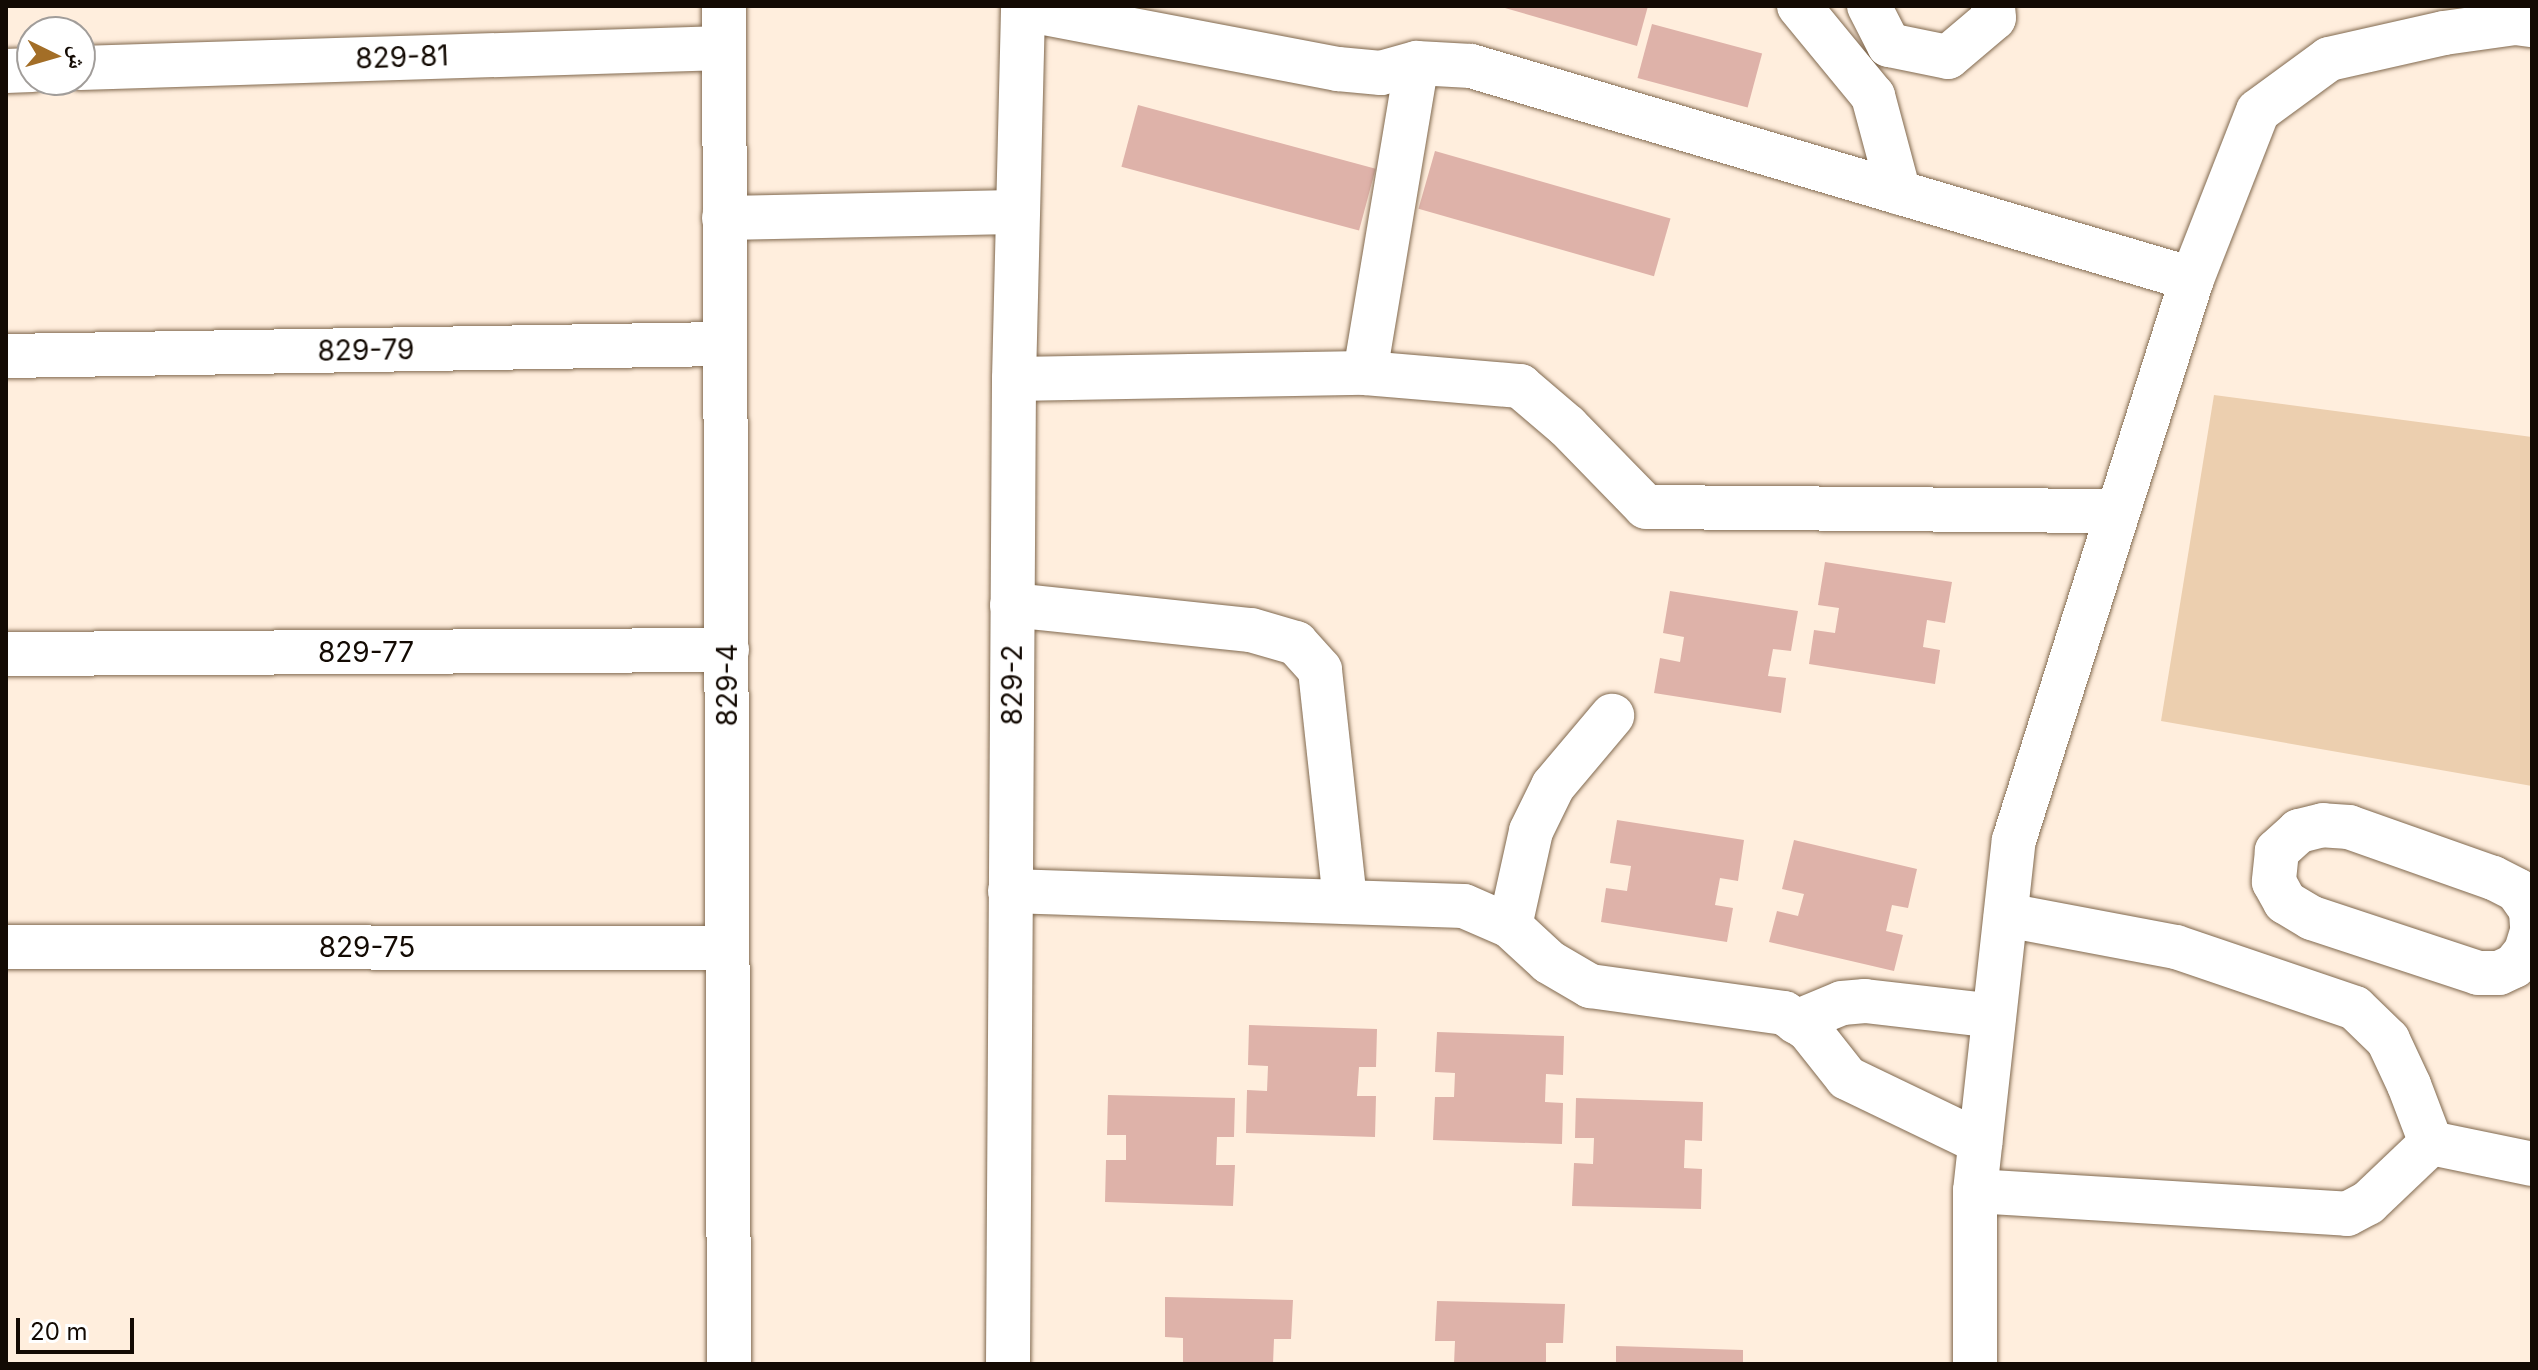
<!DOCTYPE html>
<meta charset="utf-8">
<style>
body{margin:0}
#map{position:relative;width:2538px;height:1370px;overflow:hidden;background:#fed;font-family:Inter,"Noto Naskh Arabic",sans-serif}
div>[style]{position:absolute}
.green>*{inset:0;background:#eccfaf}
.building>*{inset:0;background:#deb2a9;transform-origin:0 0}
.roads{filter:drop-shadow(0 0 2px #81694f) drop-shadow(0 0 2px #81694f)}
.minor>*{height:44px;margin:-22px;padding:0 22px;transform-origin:22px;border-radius:22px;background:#fff}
span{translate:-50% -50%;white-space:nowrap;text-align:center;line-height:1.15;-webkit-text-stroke:8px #fff;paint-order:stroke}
.street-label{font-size:28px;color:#130a03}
.frame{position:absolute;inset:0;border:8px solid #130a03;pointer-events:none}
.north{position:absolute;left:16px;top:16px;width:80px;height:80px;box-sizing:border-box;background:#fff;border:2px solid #a19d9a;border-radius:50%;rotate:95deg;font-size:22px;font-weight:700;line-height:32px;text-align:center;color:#130a03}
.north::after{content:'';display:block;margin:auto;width:28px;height:36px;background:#a36e27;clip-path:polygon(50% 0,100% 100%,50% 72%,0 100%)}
.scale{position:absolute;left:16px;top:1318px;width:118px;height:36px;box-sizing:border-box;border:4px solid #130a03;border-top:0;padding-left:10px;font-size:24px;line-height:28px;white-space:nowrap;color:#130a03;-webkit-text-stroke:6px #fff;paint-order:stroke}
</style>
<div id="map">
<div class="green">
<div style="clip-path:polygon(2214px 395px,2532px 437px,2532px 786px,2161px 721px)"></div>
</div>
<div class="building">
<div style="clip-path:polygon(1498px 6px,1648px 6px,1637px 46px)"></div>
<div style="left:1652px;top:24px;width:114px;height:56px;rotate:15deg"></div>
<div style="left:1138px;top:105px;width:246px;height:64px;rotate:15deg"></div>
<div style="left:1435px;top:151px;width:245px;height:60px;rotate:16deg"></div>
<div style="clip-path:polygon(1825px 562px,1952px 582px,1945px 623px,1927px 620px,1923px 647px,1940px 650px,1935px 684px,1809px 664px,1814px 630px,1835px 633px,1839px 608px,1818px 605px)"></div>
<div style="clip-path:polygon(1670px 591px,1798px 611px,1791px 651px,1773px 649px,1768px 676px,1786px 678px,1781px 713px,1654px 693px,1660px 658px,1680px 662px,1684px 637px,1663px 633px)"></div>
<div style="clip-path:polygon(1617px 820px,1744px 840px,1738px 881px,1720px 878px,1715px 905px,1733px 908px,1727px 942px,1601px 922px,1606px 888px,1627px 891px,1631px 866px,1610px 863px)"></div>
<div style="clip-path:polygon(1794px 840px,1917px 869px,1908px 908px,1892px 905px,1886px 931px,1903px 935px,1894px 971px,1769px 942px,1777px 911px,1798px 916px,1804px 894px,1782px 889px)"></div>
<div style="clip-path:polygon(1249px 1025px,1377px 1029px,1376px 1067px,1359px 1067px,1357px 1096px,1376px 1096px,1375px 1137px,1246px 1133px,1247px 1090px,1267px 1091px,1268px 1066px,1248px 1065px)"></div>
<div style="clip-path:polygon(1437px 1032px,1564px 1036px,1563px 1075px,1546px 1074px,1545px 1102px,1563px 1103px,1562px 1144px,1433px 1140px,1435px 1097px,1454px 1097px,1455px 1073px,1435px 1072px)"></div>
<div style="clip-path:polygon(1108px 1095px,1235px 1098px,1234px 1137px,1217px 1137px,1216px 1165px,1235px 1165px,1233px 1206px,1105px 1202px,1106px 1160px,1126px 1160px,1126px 1135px,1107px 1135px)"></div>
<div style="clip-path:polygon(1576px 1098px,1703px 1102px,1702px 1141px,1685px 1140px,1684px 1168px,1702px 1169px,1701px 1209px,1572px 1206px,1574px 1163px,1593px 1164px,1594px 1138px,1575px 1138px)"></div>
<div style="clip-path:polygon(1165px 1297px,1293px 1300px,1291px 1339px,1274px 1339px,1273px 1364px,1183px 1364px,1183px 1338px,1165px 1337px)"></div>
<div style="clip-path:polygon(1437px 1301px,1565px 1304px,1563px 1343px,1546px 1343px,1546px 1364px,1454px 1364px,1455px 1341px,1435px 1341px)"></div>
<div style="clip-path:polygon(1616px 1346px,1743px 1350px,1743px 1364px,1616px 1364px)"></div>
</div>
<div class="roads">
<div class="minor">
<div style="left:724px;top:6px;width:1358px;rotate:89.79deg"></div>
<div style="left:1799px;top:6px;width:117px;rotate:50.6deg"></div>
<div style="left:1873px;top:96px;width:100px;rotate:75deg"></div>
<div style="left:1869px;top:6px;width:44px;rotate:62.9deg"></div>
<div style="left:1889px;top:45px;width:60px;rotate:11.5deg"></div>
<div style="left:1948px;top:57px;width:60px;rotate:-40.3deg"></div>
<div style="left:1994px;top:18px;width:12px;rotate:-95deg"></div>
<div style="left:1023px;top:9px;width:321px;rotate:10.8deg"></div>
<div style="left:1338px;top:69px;width:43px;rotate:5.3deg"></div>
<div style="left:1381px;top:73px;width:37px;rotate:-16deg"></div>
<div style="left:1417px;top:63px;width:54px;rotate:3.2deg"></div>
<div style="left:1471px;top:66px;width:752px;rotate:16.46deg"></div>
<div style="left:80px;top:68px;width:644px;rotate:-1.78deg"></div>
<div style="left:6px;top:71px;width:26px;rotate:-2deg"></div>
<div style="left:724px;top:218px;width:292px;rotate:-1.2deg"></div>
<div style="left:6px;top:356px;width:719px;rotate:-0.96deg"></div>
<div style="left:1365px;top:373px;width:314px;rotate:-80.5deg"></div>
<div style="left:1014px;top:379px;width:351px;rotate:-1deg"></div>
<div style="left:1365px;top:373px;width:156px;rotate:4.8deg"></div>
<div style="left:1520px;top:386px;width:62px;rotate:40.4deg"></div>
<div style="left:1567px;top:426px;width:113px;rotate:45.7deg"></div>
<div style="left:1646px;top:507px;width:470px;rotate:0.5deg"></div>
<div style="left:1012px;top:605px;width:240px;rotate:6deg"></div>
<div style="left:1251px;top:630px;width:47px;rotate:16.1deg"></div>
<div style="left:1296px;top:643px;width:36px;rotate:48deg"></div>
<div style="left:1320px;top:670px;width:233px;rotate:83.8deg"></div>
<div style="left:6px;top:654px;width:721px;rotate:-0.32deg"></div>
<div style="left:1010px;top:891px;width:454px;rotate:1.9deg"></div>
<div style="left:1464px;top:906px;width:50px;rotate:23.5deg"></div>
<div style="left:1510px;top:926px;width:53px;rotate:42.7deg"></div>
<div style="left:1549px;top:962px;width:48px;rotate:30.3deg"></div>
<div style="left:1590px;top:986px;width:196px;rotate:7.9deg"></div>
<div style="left:1784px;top:1013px;width:30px;rotate:34deg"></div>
<div style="left:1809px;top:1030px;width:61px;rotate:51.6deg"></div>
<div style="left:1847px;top:1078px;width:148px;rotate:25.7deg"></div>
<div style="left:2006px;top:915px;width:173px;rotate:10.7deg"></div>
<div style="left:2176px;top:947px;width:189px;rotate:18.8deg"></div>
<div style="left:2355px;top:1008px;width:46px;rotate:44.1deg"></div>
<div style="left:2388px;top:1040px;width:50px;rotate:65deg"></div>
<div style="left:2409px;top:1085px;width:62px;rotate:69.2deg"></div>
<div style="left:2431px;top:1143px;width:103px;rotate:11.7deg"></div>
<div style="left:1510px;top:926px;width:97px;rotate:-77.5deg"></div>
<div style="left:1531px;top:831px;width:50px;rotate:-63.9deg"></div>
<div style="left:1553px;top:786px;width:92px;rotate:-49.9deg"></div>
<div style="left:2532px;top:926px;width:16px;rotate:-94deg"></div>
<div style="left:2531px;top:910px;width:24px;rotate:-125deg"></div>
<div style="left:2517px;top:890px;width:27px;rotate:-153deg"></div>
<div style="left:2493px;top:878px;width:153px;rotate:-160.5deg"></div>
<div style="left:2349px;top:827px;width:26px;rotate:-176deg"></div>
<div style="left:2323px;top:825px;width:25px;rotate:166deg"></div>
<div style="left:2299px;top:831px;width:30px;rotate:138deg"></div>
<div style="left:2277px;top:851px;width:31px;rotate:96deg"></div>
<div style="left:2274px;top:882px;width:23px;rotate:61deg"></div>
<div style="left:2285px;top:902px;width:31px;rotate:31deg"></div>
<div style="left:2312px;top:918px;width:175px;rotate:18.3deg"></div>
<div style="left:2478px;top:973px;width:21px"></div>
<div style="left:2499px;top:973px;width:17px;rotate:-25deg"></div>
<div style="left:2514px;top:966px;width:19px;rotate:-51deg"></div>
<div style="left:2526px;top:951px;width:21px;rotate:-73deg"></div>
<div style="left:6px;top:947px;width:721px;rotate:0.08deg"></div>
<div style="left:1796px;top:1022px;width:50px;rotate:-22.4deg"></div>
<div style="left:1842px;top:1003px;width:23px;rotate:-5deg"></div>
<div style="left:1865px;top:1001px;width:130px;rotate:6.6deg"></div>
<div style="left:1975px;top:1191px;width:373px;rotate:3.5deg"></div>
<div style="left:2347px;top:1214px;width:24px;rotate:-28deg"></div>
<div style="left:2368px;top:1203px;width:87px;rotate:-43.6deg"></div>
<div style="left:1008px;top:1364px;width:985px;rotate:-89.65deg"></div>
<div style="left:1014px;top:379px;width:373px;rotate:-88.6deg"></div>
<div style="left:1975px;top:1364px;width:173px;rotate:-90deg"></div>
<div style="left:1975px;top:1191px;width:353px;rotate:-83.7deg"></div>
<div style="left:2014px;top:840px;width:589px;rotate:-72.4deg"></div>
<div style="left:2192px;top:279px;width:180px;rotate:-68.6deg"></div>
<div style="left:2258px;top:111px;width:88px;rotate:-36.2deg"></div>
<div style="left:2329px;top:59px;width:118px;rotate:-12.7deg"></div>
<div style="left:2444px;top:33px;width:72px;rotate:-8deg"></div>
<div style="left:2515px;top:23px;width:17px;rotate:7deg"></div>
</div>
</div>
<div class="street-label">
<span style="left:402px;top:57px;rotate:-2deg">829-81</span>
<span style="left:366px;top:350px;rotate:-1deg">829-79</span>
<span style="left:366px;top:652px">829-77</span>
<span style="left:727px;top:685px;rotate:-90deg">829-4</span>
<span style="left:1012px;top:685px;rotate:-90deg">829-2</span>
<span style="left:367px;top:947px">829-75</span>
</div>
<div class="frame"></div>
<div class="north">ش</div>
<div class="scale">20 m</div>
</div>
